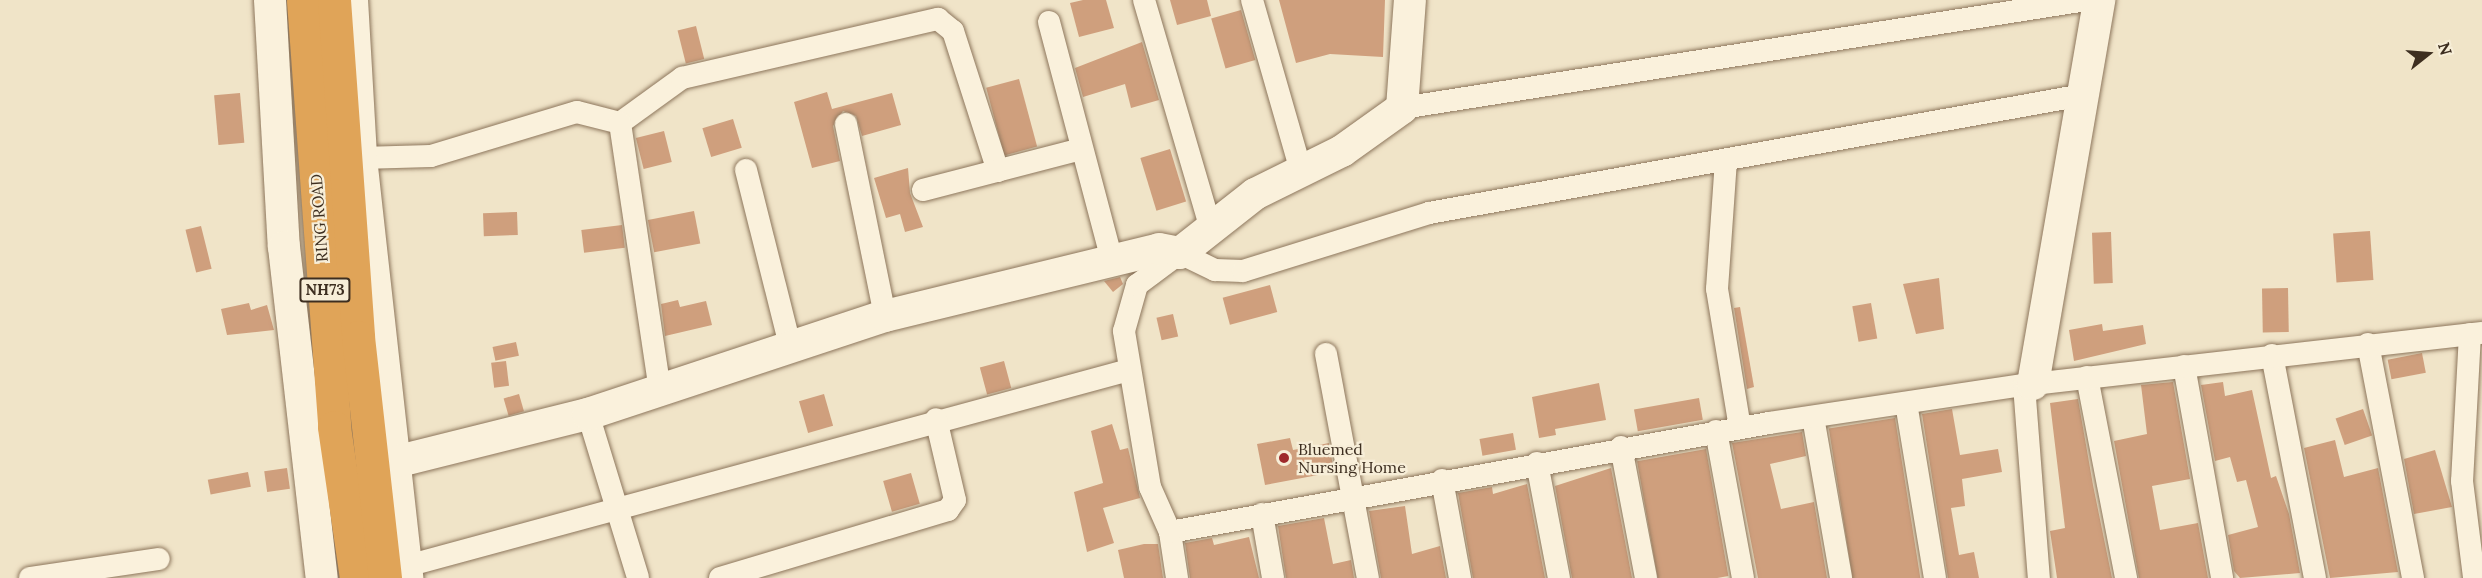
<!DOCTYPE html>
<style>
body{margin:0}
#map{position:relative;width:2482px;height:578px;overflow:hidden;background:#f0e4c8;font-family:Lora,serif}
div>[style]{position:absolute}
.building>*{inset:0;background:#cf9f7d;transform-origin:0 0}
.roads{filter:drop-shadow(0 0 2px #8d765c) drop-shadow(0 0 2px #8d765c)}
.street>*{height:22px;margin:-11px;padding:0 11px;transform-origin:11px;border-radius:11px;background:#faf1dc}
.secondary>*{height:32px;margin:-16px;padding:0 16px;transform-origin:16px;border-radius:16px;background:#faf1dc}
.highway>*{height:33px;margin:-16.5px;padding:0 16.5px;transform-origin:16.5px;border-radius:16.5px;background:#e0a458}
.dots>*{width:16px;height:16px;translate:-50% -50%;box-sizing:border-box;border:3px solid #f7eed8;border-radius:50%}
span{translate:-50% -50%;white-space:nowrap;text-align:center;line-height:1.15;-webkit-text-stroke:4.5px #f7eed8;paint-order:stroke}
.shield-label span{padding:2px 4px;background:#f7eed8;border:2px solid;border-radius:4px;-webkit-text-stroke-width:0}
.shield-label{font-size:15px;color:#3d2e20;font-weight:700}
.street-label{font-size:16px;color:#3d2e20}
.poi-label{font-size:16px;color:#3d2e20}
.left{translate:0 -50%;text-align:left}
.north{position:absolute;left:2398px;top:24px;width:60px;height:60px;-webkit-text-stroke:4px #f7eed8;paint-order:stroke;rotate:73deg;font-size:16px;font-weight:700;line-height:24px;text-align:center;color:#3d2e20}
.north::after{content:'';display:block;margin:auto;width:21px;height:27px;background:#3d2e20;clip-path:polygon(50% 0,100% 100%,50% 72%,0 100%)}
</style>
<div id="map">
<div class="building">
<div style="clip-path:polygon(1083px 0,1106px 0,1114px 28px,1079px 37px,1070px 3px)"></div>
<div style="clip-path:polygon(1170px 0,1207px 0,1211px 16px,1177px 25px)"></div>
<div style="clip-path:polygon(1279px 0,1385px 0,1383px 57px,1330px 54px,1296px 63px)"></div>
<div style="left:1241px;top:10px;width:52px;height:31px;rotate:74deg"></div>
<div style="left:696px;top:26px;width:34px;height:19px;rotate:76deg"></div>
<div style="clip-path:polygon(1142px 42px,1159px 100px,1131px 108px,1125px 84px,1083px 97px,1075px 68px)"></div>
<div style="left:1019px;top:79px;width:70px;height:34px;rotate:75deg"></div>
<div style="clip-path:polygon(827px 92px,832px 109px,892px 93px,901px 125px,862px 136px,856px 116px,843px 111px,833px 126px,840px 161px,812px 168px,794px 102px)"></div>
<div style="left:240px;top:93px;width:50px;height:26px;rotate:85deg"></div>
<div style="left:733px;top:119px;width:30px;height:32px;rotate:73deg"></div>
<div style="left:664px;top:131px;width:32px;height:29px;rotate:76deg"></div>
<div style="left:1170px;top:149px;width:55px;height:31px;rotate:73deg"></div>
<div style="clip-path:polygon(908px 168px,910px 193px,923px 227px,905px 232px,900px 214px,886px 218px,874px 178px)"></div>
<div style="left:694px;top:211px;width:33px;height:47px;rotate:79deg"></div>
<div style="left:517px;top:212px;width:23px;height:34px;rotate:88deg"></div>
<div style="left:622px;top:225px;width:23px;height:41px;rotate:83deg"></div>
<div style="left:201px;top:226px;width:44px;height:16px;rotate:76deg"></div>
<div style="left:2370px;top:231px;width:49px;height:37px;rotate:86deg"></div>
<div style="left:2111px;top:232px;width:51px;height:19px;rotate:88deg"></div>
<div style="clip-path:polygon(1120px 277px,1123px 284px,1113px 292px,1104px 281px)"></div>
<div style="clip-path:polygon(1939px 278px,1944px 329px,1916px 334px,1903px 284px)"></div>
<div style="left:1270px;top:285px;width:28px;height:49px;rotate:75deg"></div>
<div style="left:2288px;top:288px;width:44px;height:26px;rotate:89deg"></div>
<div style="clip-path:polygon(678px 300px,680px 307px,706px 301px,712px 325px,665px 336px,661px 304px)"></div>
<div style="clip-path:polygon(249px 303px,251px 310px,267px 305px,274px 330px,227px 335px,221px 309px)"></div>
<div style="left:1871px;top:303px;width:36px;height:19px;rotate:80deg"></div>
<div style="clip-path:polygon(1740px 307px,1754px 387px,1747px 389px,1734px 308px)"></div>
<div style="left:1173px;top:314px;width:23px;height:17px;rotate:77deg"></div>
<div style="clip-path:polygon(2102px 324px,2103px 331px,2143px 325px,2146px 344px,2074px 361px,2069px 330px)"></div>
<div style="left:516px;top:342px;width:14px;height:24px;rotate:78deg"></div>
<div style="left:2422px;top:353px;width:20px;height:35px;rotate:79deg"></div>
<div style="left:506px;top:361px;width:25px;height:15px;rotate:83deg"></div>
<div style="left:1004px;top:361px;width:28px;height:25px;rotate:75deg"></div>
<div style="clip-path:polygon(2173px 382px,2190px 479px,2152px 486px,2160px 530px,2198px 523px,2208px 578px,2139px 578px,2114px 441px,2147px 434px,2141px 385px)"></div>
<div style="clip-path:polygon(2223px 382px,2225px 396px,2252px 390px,2271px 478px,2276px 476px,2289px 514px,2300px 573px,2240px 578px,2234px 571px,2228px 535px,2258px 527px,2246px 480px,2237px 482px,2230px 457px,2215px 461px,2201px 385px)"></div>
<div style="clip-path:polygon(1599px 383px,1606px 420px,1555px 429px,1556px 435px,1539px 438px,1532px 397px)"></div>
<div style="left:519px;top:394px;width:18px;height:16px;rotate:74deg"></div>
<div style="left:824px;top:394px;width:33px;height:26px;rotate:74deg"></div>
<div style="left:1699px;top:398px;width:22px;height:66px;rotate:80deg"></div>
<div style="clip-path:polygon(2078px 399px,2093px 485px,2112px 578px,2057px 578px,2050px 531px,2065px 528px,2050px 403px)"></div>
<div style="clip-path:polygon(1952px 409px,1960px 455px,1998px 449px,2002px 472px,1962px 479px,1965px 506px,1951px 508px,1959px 555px,1974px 552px,1979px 578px,1948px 578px,1922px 414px)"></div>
<div style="left:2363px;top:409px;width:28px;height:29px;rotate:71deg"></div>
<div style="left:1895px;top:418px;width:162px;height:67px;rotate:81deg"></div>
<div style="clip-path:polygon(1112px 424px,1120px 450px,1128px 448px,1140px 498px,1103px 508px,1114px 543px,1087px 552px,1074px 492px,1103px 483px,1091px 431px)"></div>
<div style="clip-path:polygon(1802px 432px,1806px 456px,1770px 464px,1781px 509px,1814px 502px,1827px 578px,1758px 578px,1732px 443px)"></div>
<div style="left:1513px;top:433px;width:17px;height:34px;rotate:80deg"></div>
<div style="clip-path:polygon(1290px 438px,1293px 450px,1329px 443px,1334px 472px,1265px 485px,1257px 444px)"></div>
<div style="clip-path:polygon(2335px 440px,2344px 477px,2378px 468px,2398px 572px,2330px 578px,2304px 448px)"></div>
<div style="left:1706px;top:449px;width:129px;height:70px;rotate:80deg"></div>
<div style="clip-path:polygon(2435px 450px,2452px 507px,2414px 514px,2404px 459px)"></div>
<div style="left:287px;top:468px;width:21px;height:23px;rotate:82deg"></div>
<div style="clip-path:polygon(1611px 468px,1632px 578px,1572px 578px,1555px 486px)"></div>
<div style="left:248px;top:472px;width:15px;height:41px;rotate:79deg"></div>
<div style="left:911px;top:473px;width:32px;height:29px;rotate:74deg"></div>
<div style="clip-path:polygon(1527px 484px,1545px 578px,1473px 578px,1458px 493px,1492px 487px,1493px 494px)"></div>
<div style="clip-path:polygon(1405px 506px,1412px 554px,1440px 546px,1446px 578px,1381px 578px,1369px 511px)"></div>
<div style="clip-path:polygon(1324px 518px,1333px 564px,1351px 560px,1354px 578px,1286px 578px,1278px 526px)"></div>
<div style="clip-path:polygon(1249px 537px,1259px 578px,1190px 578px,1185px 543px,1212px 538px,1214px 545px)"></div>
<div style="clip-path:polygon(1144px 544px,1158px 544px,1163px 578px,1124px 578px,1118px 550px)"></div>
</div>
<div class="roads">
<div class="street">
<div style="left:1144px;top:0;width:239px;rotate:73.7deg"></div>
<div style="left:1252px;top:0;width:178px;rotate:74deg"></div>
<div style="left:1049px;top:22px;width:247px;rotate:75.2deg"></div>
<div style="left:1402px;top:108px;width:692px;rotate:-8.97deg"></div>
<div style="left:620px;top:123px;width:77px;rotate:-36deg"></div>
<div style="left:682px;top:78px;width:263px;rotate:-13deg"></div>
<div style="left:938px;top:19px;width:19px;rotate:39deg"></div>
<div style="left:953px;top:31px;width:147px;rotate:72.2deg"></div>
<div style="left:846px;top:124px;width:196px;rotate:78.5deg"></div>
<div style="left:361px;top:158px;width:70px;rotate:-1.6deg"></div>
<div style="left:431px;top:156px;width:152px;rotate:-16.8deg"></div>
<div style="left:577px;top:112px;width:44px;rotate:14.3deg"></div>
<div style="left:620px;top:123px;width:271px;rotate:81.5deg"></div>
<div style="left:1726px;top:160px;width:129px;rotate:94deg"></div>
<div style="left:1717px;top:289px;width:141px;rotate:80.6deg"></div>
<div style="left:746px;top:170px;width:180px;rotate:75.9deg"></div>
<div style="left:923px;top:190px;width:164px;rotate:-14.5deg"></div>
<div style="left:2470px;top:334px;width:147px;rotate:93.1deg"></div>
<div style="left:2462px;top:481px;width:98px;rotate:82.9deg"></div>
<div style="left:2368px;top:344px;width:238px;rotate:79.1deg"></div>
<div style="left:1326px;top:354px;width:228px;rotate:79.4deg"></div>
<div style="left:2272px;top:355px;width:227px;rotate:79.1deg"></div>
<div style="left:2184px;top:366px;width:215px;rotate:79.8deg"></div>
<div style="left:2087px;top:377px;width:205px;rotate:79deg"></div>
<div style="left:2024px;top:385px;width:194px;rotate:85.6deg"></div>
<div style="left:1906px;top:403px;width:177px;rotate:80.6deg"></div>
<div style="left:588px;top:414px;width:171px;rotate:73deg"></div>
<div style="left:1813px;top:417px;width:163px;rotate:80.1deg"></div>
<div style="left:1716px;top:431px;width:149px;rotate:79.6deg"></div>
<div style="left:1621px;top:447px;width:133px;rotate:79.2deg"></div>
<div style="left:1537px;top:463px;width:117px;rotate:79.2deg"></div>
<div style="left:1442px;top:480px;width:100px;rotate:79.6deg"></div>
<div style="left:1262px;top:514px;width:65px;rotate:80.2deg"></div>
<div style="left:1170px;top:532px;width:609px;rotate:-10.31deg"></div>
<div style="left:1769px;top:423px;width:258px;rotate:-8.5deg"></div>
<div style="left:2024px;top:385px;width:461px;rotate:-6.5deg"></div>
<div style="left:392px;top:570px;width:764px;rotate:-15.18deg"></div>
<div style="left:30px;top:578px;width:130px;rotate:-8.4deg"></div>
<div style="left:720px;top:578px;width:238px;rotate:-16.6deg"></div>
<div style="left:948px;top:510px;width:12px;rotate:-55deg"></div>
<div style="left:955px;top:500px;width:83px;rotate:-103.2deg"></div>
<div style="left:1177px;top:578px;width:47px;rotate:-98.7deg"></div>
<div style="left:1170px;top:532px;width:49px;rotate:-114deg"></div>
<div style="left:1150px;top:487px;width:158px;rotate:-99.5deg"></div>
<div style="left:1124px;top:331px;width:48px;rotate:-74.2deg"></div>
<div style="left:1137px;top:285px;width:54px;rotate:-36.7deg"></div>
<div style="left:1180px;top:253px;width:39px;rotate:26deg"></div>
<div style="left:1215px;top:270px;width:28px;rotate:2deg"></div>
<div style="left:1243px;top:271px;width:195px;rotate:-17.3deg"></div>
<div style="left:1429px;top:213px;width:665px;rotate:-10.23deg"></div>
</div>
<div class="secondary">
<div style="left:270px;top:0;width:247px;rotate:86.8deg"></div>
<div style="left:284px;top:247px;width:333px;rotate:83.5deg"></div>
<div style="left:352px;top:0;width:158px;rotate:86.7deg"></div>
<div style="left:361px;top:158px;width:423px;rotate:83.7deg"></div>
<div style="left:2033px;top:384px;width:390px;rotate:-80.2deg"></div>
<div style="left:391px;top:463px;width:203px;rotate:-14deg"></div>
<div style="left:588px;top:414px;width:313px;rotate:-18.3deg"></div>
<div style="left:885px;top:316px;width:282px;rotate:-13.7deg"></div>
<div style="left:1159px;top:249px;width:21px;rotate:11deg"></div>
<div style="left:1180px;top:253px;width:95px;rotate:-38.2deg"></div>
<div style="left:1255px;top:194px;width:97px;rotate:-26.3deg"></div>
<div style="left:1342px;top:151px;width:74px;rotate:-35.6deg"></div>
<div style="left:1402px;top:108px;width:108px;rotate:-85.8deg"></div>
</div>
<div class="highway">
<div style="left:303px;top:0;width:428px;rotate:85.8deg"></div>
<div style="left:334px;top:427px;width:153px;rotate:81.7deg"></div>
<div style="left:334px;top:0;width:338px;rotate:85.9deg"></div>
<div style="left:358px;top:337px;width:243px;rotate:83.6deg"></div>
</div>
</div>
<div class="dots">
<div style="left:1284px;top:458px;background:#9e2a2b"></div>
</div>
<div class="shield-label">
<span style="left:325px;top:290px">NH73</span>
</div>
<div class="street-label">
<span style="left:319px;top:218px;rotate:-94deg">RING ROAD</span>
</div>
<div class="poi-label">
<span class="left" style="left:1298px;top:458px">Bluemed<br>Nursing Home</span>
</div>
<div class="north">N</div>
</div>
